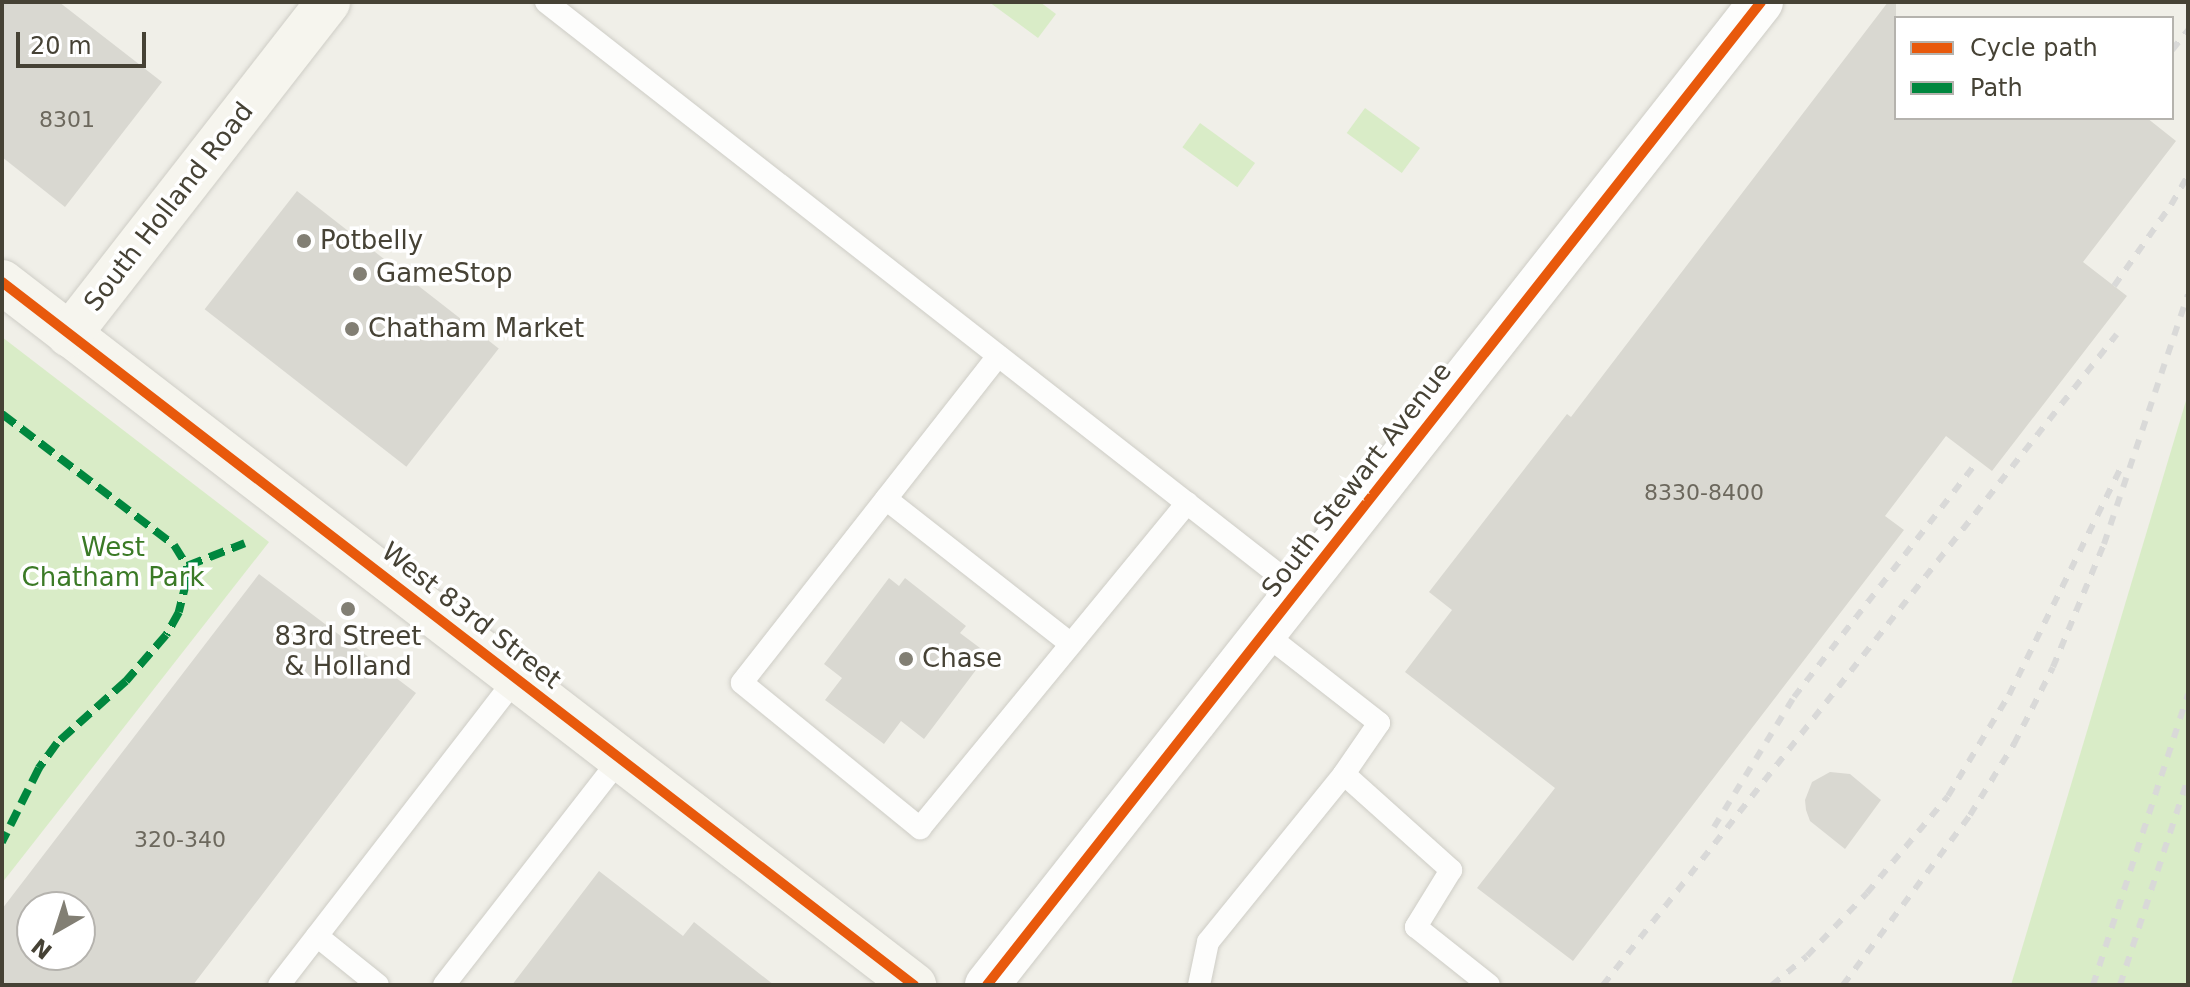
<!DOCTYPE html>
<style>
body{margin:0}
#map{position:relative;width:2190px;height:987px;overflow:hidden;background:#f0efe8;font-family:"DejaVu Sans",sans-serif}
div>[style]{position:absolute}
.green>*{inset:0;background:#d9ecc7;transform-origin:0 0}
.building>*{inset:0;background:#d9d8d1;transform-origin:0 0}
.roads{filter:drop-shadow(0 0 2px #cecdc6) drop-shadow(0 0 2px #cecdc6)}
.lane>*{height:22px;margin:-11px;padding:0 11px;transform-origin:11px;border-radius:11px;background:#fdfdfc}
.street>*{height:44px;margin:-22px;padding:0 22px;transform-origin:22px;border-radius:22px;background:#fdfdfc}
.secondary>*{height:44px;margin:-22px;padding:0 22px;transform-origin:22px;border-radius:22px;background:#f6f5ee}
.rail>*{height:6px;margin-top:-3px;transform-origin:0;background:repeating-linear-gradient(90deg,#d9d9d8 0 10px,transparent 0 20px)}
.quiet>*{height:8px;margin-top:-4px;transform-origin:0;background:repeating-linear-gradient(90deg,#00873e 0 16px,transparent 0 24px)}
.cycleway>*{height:10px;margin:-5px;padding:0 5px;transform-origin:5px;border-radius:5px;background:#e8590c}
.dots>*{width:22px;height:22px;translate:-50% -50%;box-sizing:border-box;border:4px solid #fff;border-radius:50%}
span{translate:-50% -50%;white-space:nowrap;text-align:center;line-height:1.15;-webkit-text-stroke:7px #fff;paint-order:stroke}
.number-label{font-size:22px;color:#6c685d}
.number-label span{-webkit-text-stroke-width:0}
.street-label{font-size:26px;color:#464235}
.poi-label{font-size:26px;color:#464235}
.left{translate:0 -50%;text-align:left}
.park-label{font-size:26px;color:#3b7a26}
.frame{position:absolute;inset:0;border:4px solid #464235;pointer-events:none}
.legend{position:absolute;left:1894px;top:16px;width:280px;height:104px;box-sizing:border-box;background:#fff;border:2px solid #b5b3ae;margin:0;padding:10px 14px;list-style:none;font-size:24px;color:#464235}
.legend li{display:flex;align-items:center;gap:16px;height:40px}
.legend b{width:40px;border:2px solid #b5b3ae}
.north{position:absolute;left:16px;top:891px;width:80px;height:80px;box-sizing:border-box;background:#fff;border:2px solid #b5b3ae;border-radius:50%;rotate:219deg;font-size:22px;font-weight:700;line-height:32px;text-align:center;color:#464235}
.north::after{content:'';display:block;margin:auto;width:28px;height:36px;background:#827f74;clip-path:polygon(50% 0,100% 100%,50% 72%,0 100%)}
.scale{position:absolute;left:16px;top:32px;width:130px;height:36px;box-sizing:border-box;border:4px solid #464235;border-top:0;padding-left:10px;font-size:24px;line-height:28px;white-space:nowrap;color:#464235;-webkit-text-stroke:6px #fff;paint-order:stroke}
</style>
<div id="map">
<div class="green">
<div style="clip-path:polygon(989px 2px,1040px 2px,1056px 14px,1038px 38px)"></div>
<div style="left:1365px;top:108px;width:68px;height:31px;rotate:36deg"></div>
<div style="left:1200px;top:123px;width:68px;height:30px;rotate:36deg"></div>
<div style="clip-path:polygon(2px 337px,269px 542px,2px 883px)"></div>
<div style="clip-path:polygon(2188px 394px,2188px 985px,2011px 985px)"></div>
</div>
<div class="building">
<div style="clip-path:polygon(2px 2px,59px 2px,162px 82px,65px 207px,2px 157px)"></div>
<div style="clip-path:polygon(1888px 2px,1896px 2px,1896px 118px,2147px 118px,2176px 141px,2083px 262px,2127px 296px,1992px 471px,1946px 436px,1885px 516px,1904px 530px,1573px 961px,1477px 888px,1555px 788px,1405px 672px,1452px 610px,1429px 592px,1567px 414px,1571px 417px)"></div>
<div style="left:297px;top:191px;width:256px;height:150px;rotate:38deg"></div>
<div style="clip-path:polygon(evenodd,259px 574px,416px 693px,193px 985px,2px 985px,2px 909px,259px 574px,32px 907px,80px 907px,80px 955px,32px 955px,32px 907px)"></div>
<div style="clip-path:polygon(889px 578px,899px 586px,905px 578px,966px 626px,960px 633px,988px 654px,924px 739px,901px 721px,884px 744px,825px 700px,842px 678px,824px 664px)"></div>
<div style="clip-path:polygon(1830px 772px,1850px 774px,1881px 800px,1845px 849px,1810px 821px,1806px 810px,1805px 800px,1812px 782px)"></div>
<div style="clip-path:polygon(599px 871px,683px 936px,694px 922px,774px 985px,512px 985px)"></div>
</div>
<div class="roads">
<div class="lane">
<div style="left:546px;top:2px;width:955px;rotate:38.02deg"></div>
<div style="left:998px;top:356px;width:415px;rotate:128.1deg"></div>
<div style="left:742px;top:683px;width:230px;rotate:39.2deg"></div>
<div style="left:920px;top:828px;width:421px;rotate:-50.6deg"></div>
<div style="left:886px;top:499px;width:235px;rotate:38.1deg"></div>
<div style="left:1264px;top:633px;width:146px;rotate:38deg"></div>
<div style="left:1379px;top:723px;width:62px;rotate:124.5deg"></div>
<div style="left:1344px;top:774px;width:144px;rotate:41.9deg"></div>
<div style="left:1451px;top:870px;width:67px;rotate:121.6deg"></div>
<div style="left:1416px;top:927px;width:93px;rotate:38.5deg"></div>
<div style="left:317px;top:936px;width:78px;rotate:38.8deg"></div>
<div style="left:279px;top:985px;width:388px;rotate:-52.3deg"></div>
<div style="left:444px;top:985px;width:286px;rotate:-52.1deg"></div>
<div style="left:1199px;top:985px;width:44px;rotate:-78.2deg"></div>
<div style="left:1208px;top:942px;width:216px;rotate:-51deg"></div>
</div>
<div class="street">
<div style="left:987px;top:985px;width:1251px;rotate:-51.78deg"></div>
</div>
<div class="secondary">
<div style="left:2px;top:282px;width:1152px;rotate:37.63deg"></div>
<div style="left:69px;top:335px;width:422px;rotate:-52.1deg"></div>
</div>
</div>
<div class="rail">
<div style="left:2172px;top:50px;width:26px;rotate:-51deg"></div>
<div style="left:2114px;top:286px;width:99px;rotate:-54.9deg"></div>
<div style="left:2171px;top:205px;width:34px;rotate:-60deg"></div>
<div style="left:1714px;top:827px;width:153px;rotate:-58.4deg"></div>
<div style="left:1794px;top:697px;width:299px;rotate:-52.1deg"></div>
<div style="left:1603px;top:985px;width:829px;rotate:-51.71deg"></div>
<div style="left:1772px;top:985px;width:45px;rotate:-39.6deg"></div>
<div style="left:1807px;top:956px;width:87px;rotate:-46.4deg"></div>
<div style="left:1867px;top:893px;width:126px;rotate:-50.1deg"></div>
<div style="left:1948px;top:796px;width:118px;rotate:-58.9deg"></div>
<div style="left:2009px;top:695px;width:252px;rotate:-63.8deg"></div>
<div style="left:1843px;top:985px;width:212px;rotate:-53.2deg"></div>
<div style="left:1970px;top:815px;width:84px;rotate:-58.2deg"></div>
<div style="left:2014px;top:744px;width:86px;rotate:-63.1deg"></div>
<div style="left:2053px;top:667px;width:133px;rotate:-67.5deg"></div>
<div style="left:2104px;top:544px;width:263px;rotate:-71.4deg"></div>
<div style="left:2093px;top:985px;width:306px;rotate:-71.9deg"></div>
<div style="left:2120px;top:985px;width:218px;rotate:-71.8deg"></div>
</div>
<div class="quiet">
<div style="left:2px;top:414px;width:216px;rotate:37.3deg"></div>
<div style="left:174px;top:545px;width:25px;rotate:58deg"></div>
<div style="left:187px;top:566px;width:13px;rotate:90deg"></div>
<div style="left:187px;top:579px;width:34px;rotate:104deg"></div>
<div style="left:179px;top:612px;width:26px;rotate:119deg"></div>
<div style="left:166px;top:635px;width:61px;rotate:131deg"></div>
<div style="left:126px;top:681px;width:93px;rotate:138.1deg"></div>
<div style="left:57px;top:743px;width:31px;rotate:126deg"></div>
<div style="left:39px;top:768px;width:83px;rotate:116.6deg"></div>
<div style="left:187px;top:566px;width:62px;rotate:-21.6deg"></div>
</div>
<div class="cycleway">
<div style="left:2px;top:282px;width:1152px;rotate:37.63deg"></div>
<div style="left:987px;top:985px;width:1251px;rotate:-51.78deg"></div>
</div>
<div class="dots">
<div style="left:304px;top:241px;background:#827f74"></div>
<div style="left:360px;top:274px;background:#827f74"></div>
<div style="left:352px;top:329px;background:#827f74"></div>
<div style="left:348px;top:609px;background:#827f74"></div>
<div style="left:906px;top:659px;background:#827f74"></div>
</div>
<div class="number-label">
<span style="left:67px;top:120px">8301</span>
<span style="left:1704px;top:493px">8330-8400</span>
<span style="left:180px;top:840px">320-340</span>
</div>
<div class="street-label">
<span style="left:169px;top:207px;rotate:-52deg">South Holland Road</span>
<span style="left:1357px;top:480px;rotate:-52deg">South Stewart Avenue</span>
<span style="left:471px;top:616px;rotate:38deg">West 83rd Street</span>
</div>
<div class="poi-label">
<span class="left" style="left:320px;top:241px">Potbelly</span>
<span class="left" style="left:376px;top:274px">GameStop</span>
<span class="left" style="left:368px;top:329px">Chatham Market</span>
<span style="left:348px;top:652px">83rd Street<br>&amp; Holland</span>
<span class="left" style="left:922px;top:659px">Chase</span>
</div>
<div class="park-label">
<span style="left:113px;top:563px">West<br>Chatham Park</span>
</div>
<div class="frame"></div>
<ul class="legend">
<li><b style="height:10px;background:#e8590c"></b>Cycle path</li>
<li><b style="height:10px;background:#00873e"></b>Path</li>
</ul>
<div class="north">N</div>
<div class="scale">20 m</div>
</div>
